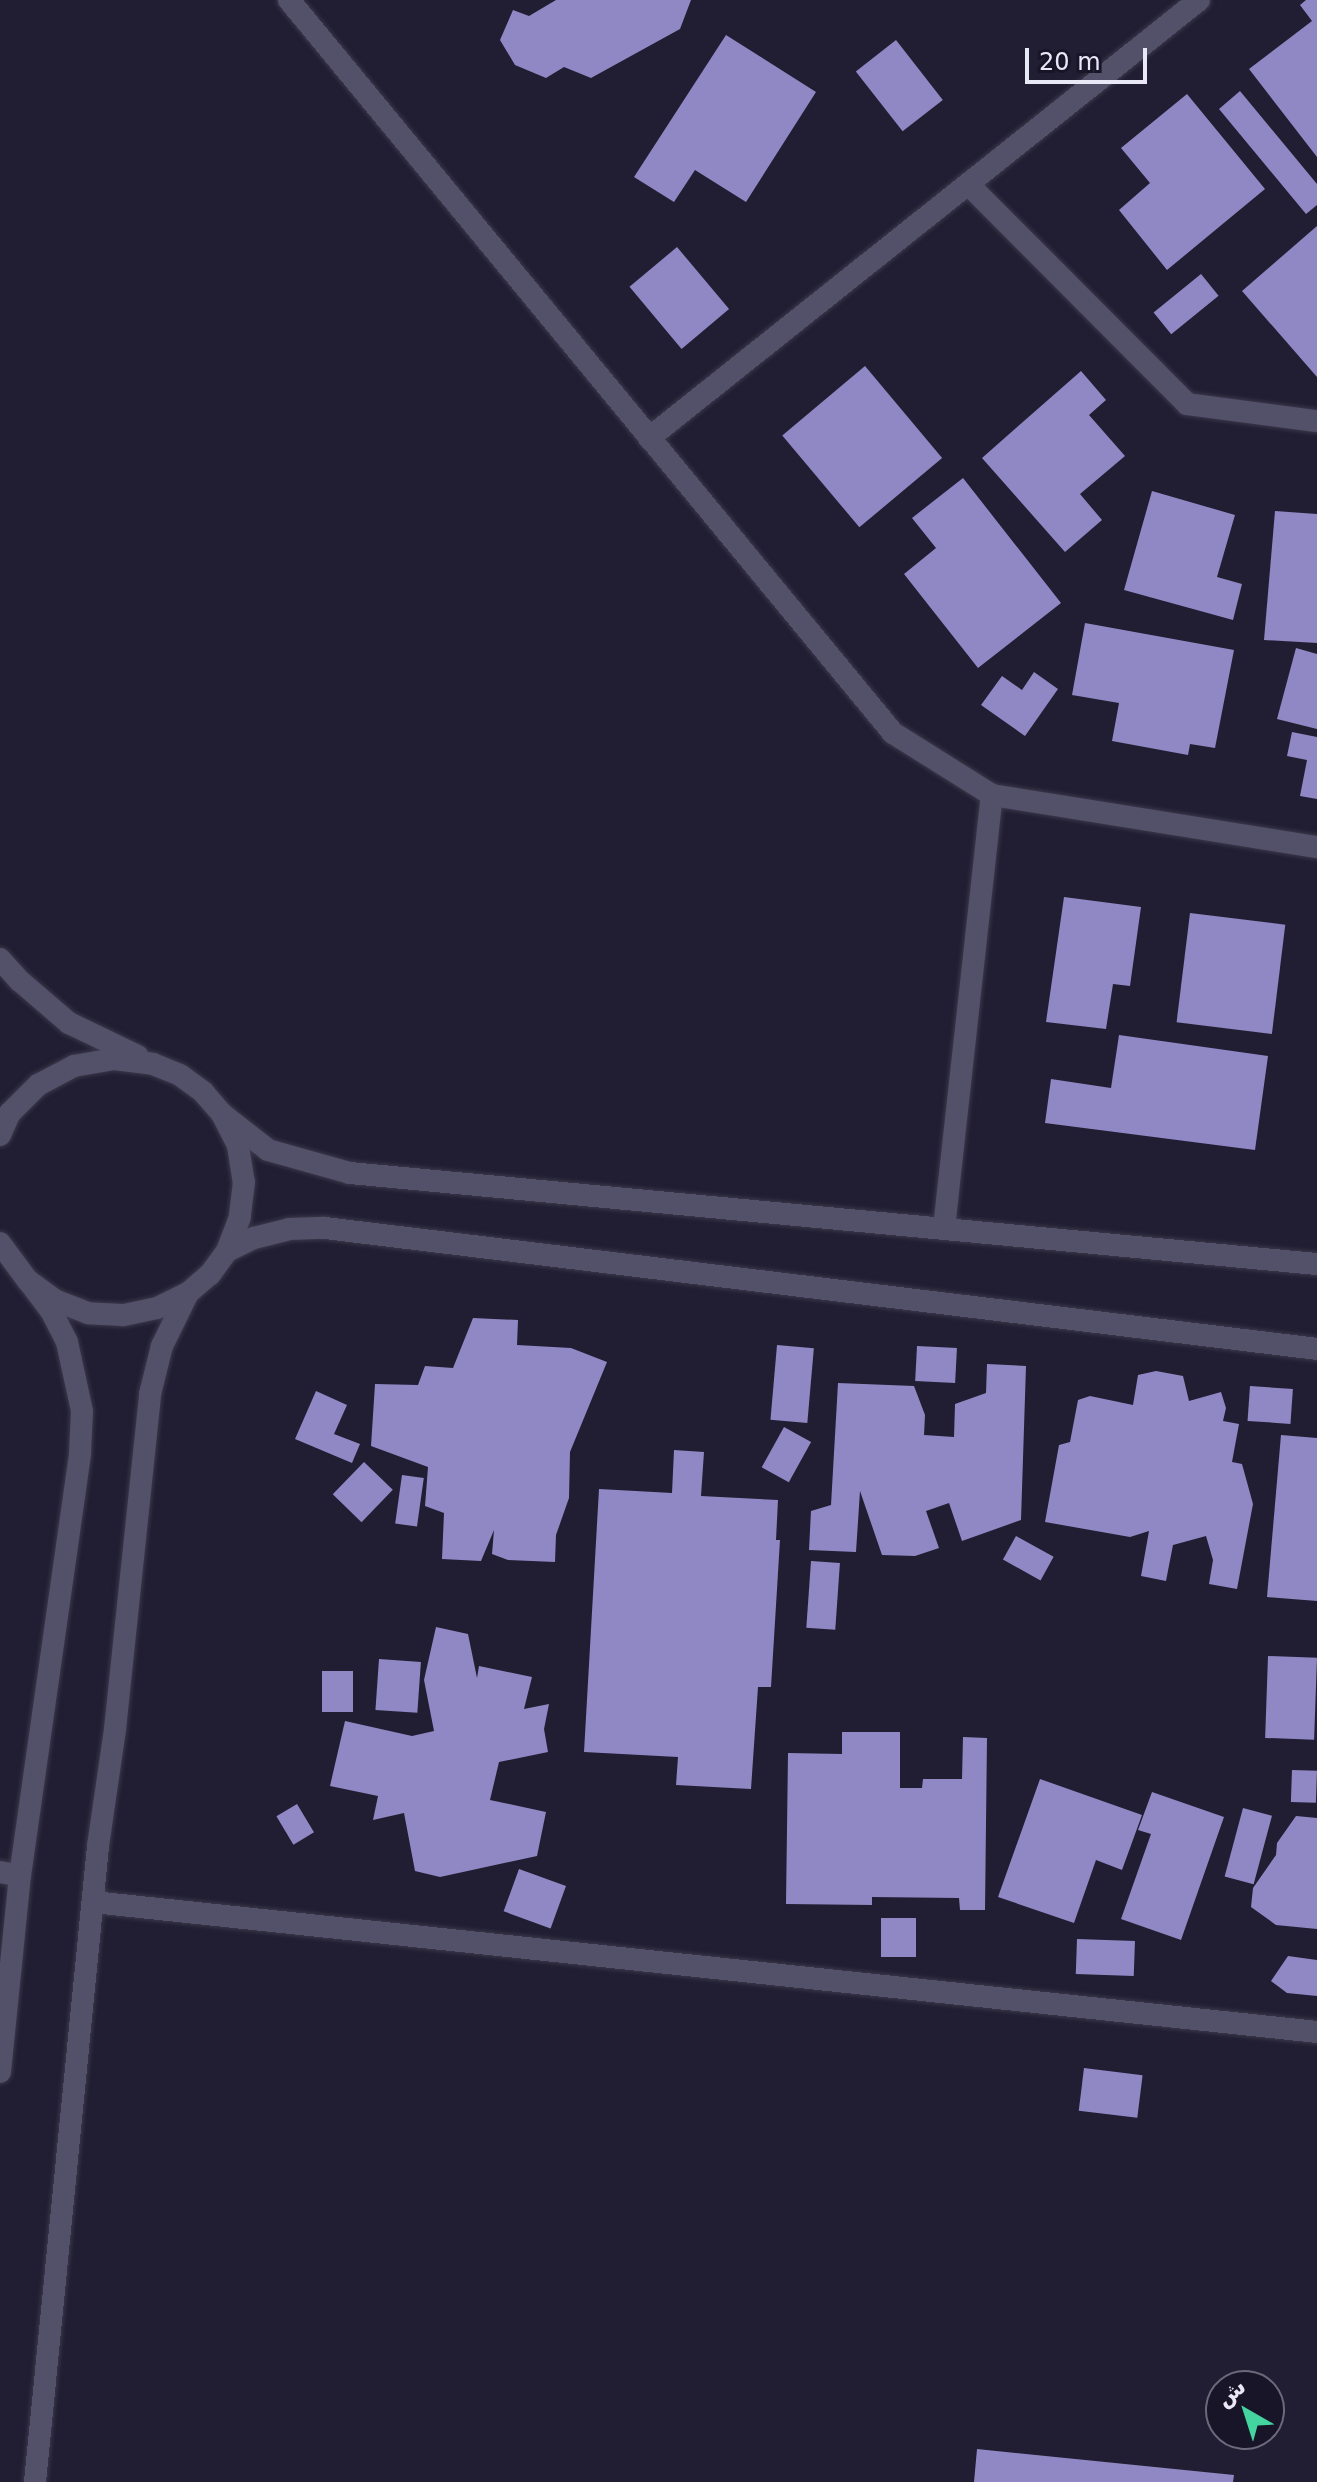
<!DOCTYPE html>
<meta charset="utf-8">
<style>
body{margin:0}
#map{position:relative;width:1317px;height:2482px;overflow:hidden;background:#211e33;font-family:"DejaVu Sans","Noto Sans Arabic",sans-serif}
div>[style]{position:absolute}
.building>*{inset:0;background:#9088c4;transform-origin:0 0}
.roads{filter:drop-shadow(0 0 2px #3c384b) drop-shadow(0 0 2px #3c384b)}
.minor>*{height:22px;margin:-11px;padding:0 11px;transform-origin:11px;border-radius:11px;background:#535069}
.tertiary>*{height:22px;margin:-11px;padding:0 11px;transform-origin:11px;border-radius:11px;background:#535069}
span{translate:-50% -50%;white-space:nowrap;text-align:center;line-height:1.15;-webkit-text-stroke:8px #181529;paint-order:stroke}
.north{position:absolute;left:1205px;top:2370px;width:80px;height:80px;box-sizing:border-box;background:#181529;border:2px solid #6c697b;border-radius:50%;rotate:321deg;font-size:22px;font-weight:700;line-height:32px;text-align:center;color:#e9e8f7}
.north::after{content:'';display:block;margin:auto;width:28px;height:36px;background:#44d49f;clip-path:polygon(50% 0,100% 100%,50% 72%,0 100%)}
.scale{position:absolute;left:1025px;top:48px;width:122px;height:36px;box-sizing:border-box;border:4px solid #e9e8f7;border-top:0;padding-left:10px;font-size:24px;line-height:28px;white-space:nowrap;color:#e9e8f7;-webkit-text-stroke:6px #181529;paint-order:stroke}
</style>
<div id="map">
<div class="building">
<div style="clip-path:polygon(556px 0,691px 0,680px 29px,591px 78px,564px 67px,546px 78px,515px 65px,500px 40px,513px 10px,529px 16px)"></div>
<div style="clip-path:polygon(1306px 0,1317px 0,1317px 157px,1249px 69px,1312px 21px,1300px 5px)"></div>
<div style="clip-path:polygon(726px 35px,816px 92px,746px 202px,695px 170px,674px 202px,634px 177px)"></div>
<div style="left:896px;top:40px;width:76px;height:51px;rotate:52deg"></div>
<div style="clip-path:polygon(1240px 91px,1317px 184px,1317px 205px,1306px 214px,1219px 109px)"></div>
<div style="clip-path:polygon(1187px 94px,1265px 189px,1167px 270px,1119px 210px,1150px 183px,1121px 148px)"></div>
<div style="clip-path:polygon(1317px 226px,1317px 377px,1242px 291px)"></div>
<div style="left:677px;top:247px;width:81px;height:62px;rotate:50deg"></div>
<div style="left:1201px;top:274px;width:28px;height:61px;rotate:51deg"></div>
<div style="left:865px;top:366px;width:120px;height:108px;rotate:50deg"></div>
<div style="clip-path:polygon(1081px 371px,1106px 400px,1089px 415px,1125px 456px,1080px 494px,1102px 520px,1065px 552px,982px 458px)"></div>
<div style="clip-path:polygon(963px 478px,1061px 603px,978px 668px,904px 574px,936px 548px,912px 518px)"></div>
<div style="clip-path:polygon(1152px 491px,1235px 515px,1217px 577px,1242px 584px,1233px 620px,1124px 590px)"></div>
<div style="clip-path:polygon(1275px 511px,1317px 514px,1317px 643px,1264px 640px)"></div>
<div style="clip-path:polygon(1085px 623px,1234px 650px,1215px 748px,1190px 744px,1188px 755px,1112px 741px,1119px 703px,1072px 695px)"></div>
<div style="clip-path:polygon(1296px 648px,1317px 654px,1317px 729px,1277px 719px)"></div>
<div style="clip-path:polygon(1034px 672px,1058px 689px,1025px 736px,981px 705px,1002px 676px,1022px 690px)"></div>
<div style="clip-path:polygon(1292px 732px,1317px 737px,1317px 799px,1300px 796px,1307px 760px,1287px 756px)"></div>
<div style="clip-path:polygon(1064px 897px,1141px 907px,1130px 986px,1113px 984px,1106px 1029px,1046px 1022px)"></div>
<div style="left:1190px;top:913px;width:96px;height:110px;rotate:7deg"></div>
<div style="clip-path:polygon(1119px 1035px,1268px 1056px,1255px 1150px,1045px 1123px,1051px 1079px,1111px 1088px)"></div>
<div style="clip-path:polygon(473px 1318px,518px 1320px,517px 1345px,571px 1348px,607px 1362px,570px 1452px,569px 1498px,556px 1535px,555px 1562px,508px 1560px,492px 1554px,494px 1530px,481px 1561px,442px 1559px,444px 1513px,425px 1506px,428px 1467px,371px 1446px,375px 1384px,418px 1385px,425px 1366px,453px 1368px)"></div>
<div style="left:777px;top:1345px;width:37px;height:75px;rotate:5deg"></div>
<div style="left:917px;top:1346px;width:40px;height:35px;rotate:3deg"></div>
<div style="clip-path:polygon(987px 1364px,1026px 1366px,1021px 1520px,962px 1541px,949px 1503px,926px 1511px,939px 1548px,915px 1556px,882px 1555px,860px 1491px,856px 1552px,809px 1550px,811px 1511px,831px 1505px,838px 1383px,914px 1386px,925px 1415px,924px 1435px,954px 1437px,955px 1404px,986px 1393px)"></div>
<div style="clip-path:polygon(1156px 1371px,1183px 1376px,1189px 1401px,1221px 1392px,1226px 1408px,1223px 1421px,1239px 1424px,1232px 1462px,1242px 1464px,1253px 1504px,1237px 1589px,1209px 1584px,1213px 1560px,1206px 1536px,1173px 1545px,1166px 1581px,1141px 1576px,1149px 1531px,1130px 1537px,1045px 1522px,1059px 1445px,1070px 1442px,1078px 1400px,1090px 1396px,1133px 1405px,1138px 1375px)"></div>
<div style="left:1250px;top:1386px;width:43px;height:35px;rotate:4deg"></div>
<div style="clip-path:polygon(316px 1391px,347px 1405px,334px 1434px,360px 1444px,352px 1463px,295px 1439px)"></div>
<div style="left:784px;top:1427px;width:31px;height:46px;rotate:29deg"></div>
<div style="clip-path:polygon(1281px 1435px,1317px 1438px,1317px 1601px,1267px 1597px)"></div>
<div style="clip-path:polygon(674px 1450px,704px 1452px,701px 1496px,778px 1500px,776px 1540px,780px 1540px,771px 1687px,758px 1687px,751px 1789px,676px 1785px,678px 1757px,584px 1752px,599px 1489px,672px 1493px)"></div>
<div style="left:364px;top:1462px;width:40px;height:45px;rotate:44deg"></div>
<div style="left:402px;top:1475px;width:22px;height:49px;rotate:8deg"></div>
<div style="left:1016px;top:1536px;width:43px;height:27px;rotate:29deg"></div>
<div style="left:811px;top:1561px;width:29px;height:67px;rotate:4deg"></div>
<div style="clip-path:polygon(436px 1627px,468px 1634px,477px 1678px,479px 1666px,532px 1677px,524px 1709px,549px 1704px,544px 1729px,548px 1752px,499px 1762px,490px 1800px,546px 1812px,537px 1856px,440px 1877px,415px 1871px,404px 1813px,373px 1820px,378px 1796px,330px 1786px,345px 1721px,412px 1736px,434px 1731px,424px 1680px)"></div>
<div style="left:1268px;top:1656px;width:49px;height:82px;rotate:2deg"></div>
<div style="left:379px;top:1659px;width:42px;height:51px;rotate:4deg"></div>
<div style="left:322px;top:1671px;width:31px;height:41px"></div>
<div style="clip-path:polygon(842px 1732px,900px 1732px,900px 1788px,922px 1788px,923px 1779px,962px 1779px,963px 1737px,987px 1738px,985px 1910px,960px 1910px,959px 1898px,872px 1897px,872px 1905px,786px 1904px,788px 1753px,842px 1754px)"></div>
<div style="left:1292px;top:1770px;width:25px;height:32px;rotate:2deg"></div>
<div style="clip-path:polygon(1040px 1779px,1142px 1815px,1122px 1870px,1096px 1860px,1074px 1923px,998px 1897px)"></div>
<div style="clip-path:polygon(1152px 1792px,1224px 1817px,1181px 1940px,1121px 1919px,1151px 1834px,1138px 1830px)"></div>
<div style="left:297px;top:1804px;width:33px;height:24px;rotate:59deg"></div>
<div style="left:1243px;top:1808px;width:30px;height:71px;rotate:15deg"></div>
<div style="clip-path:polygon(1296px 1816px,1317px 1818px,1317px 1929px,1276px 1925px,1251px 1907px,1253px 1888px,1276px 1855px,1277px 1843px)"></div>
<div style="left:519px;top:1869px;width:50px;height:45px;rotate:20deg"></div>
<div style="left:881px;top:1918px;width:35px;height:39px"></div>
<div style="left:1077px;top:1939px;width:58px;height:35px;rotate:2deg"></div>
<div style="clip-path:polygon(1288px 1956px,1317px 1960px,1317px 1996px,1287px 1993px,1271px 1981px)"></div>
<div style="left:1084px;top:2068px;width:59px;height:43px;rotate:7deg"></div>
<div style="clip-path:polygon(977px 2449px,1234px 2475px,1233px 2482px,974px 2482px)"></div>
</div>
<div class="roads">
<div class="minor">
<div style="left:289px;top:0;width:950px;rotate:50.51deg"></div>
<div style="left:893px;top:733px;width:117px;rotate:32.1deg"></div>
<div style="left:992px;top:795px;width:329px;rotate:9.1deg"></div>
<div style="left:968px;top:184px;width:310px;rotate:45.1deg"></div>
<div style="left:1187px;top:404px;width:131px;rotate:7.5deg"></div>
<div style="left:649px;top:438px;width:703px;rotate:-38.53deg"></div>
<div style="left:944px;top:1228px;width:436px;rotate:-83.7deg"></div>
<div style="left:0;top:1872px;width:20px;rotate:11deg"></div>
<div style="left:93px;top:1902px;width:1231px;rotate:6.06deg"></div>
</div>
<div class="tertiary">
<div style="left:0;top:959px;width:30px;rotate:48deg"></div>
<div style="left:20px;top:981px;width:65px;rotate:40.6deg"></div>
<div style="left:69px;top:1023px;width:76px;rotate:25.6deg"></div>
<div style="left:222px;top:1114px;width:58px;rotate:38deg"></div>
<div style="left:268px;top:1150px;width:85px;rotate:15.7deg"></div>
<div style="left:350px;top:1173px;width:971px;rotate:5.38deg"></div>
<div style="left:0;top:1135px;width:24px;rotate:-66deg"></div>
<div style="left:10px;top:1113px;width:40px;rotate:-45deg"></div>
<div style="left:38px;top:1085px;width:41px;rotate:-27.8deg"></div>
<div style="left:74px;top:1066px;width:41px;rotate:-9.9deg"></div>
<div style="left:114px;top:1059px;width:39px;rotate:7deg"></div>
<div style="left:153px;top:1064px;width:29px;rotate:22deg"></div>
<div style="left:180px;top:1075px;width:29px;rotate:36deg"></div>
<div style="left:203px;top:1092px;width:29px;rotate:49deg"></div>
<div style="left:222px;top:1114px;width:36px;rotate:63deg"></div>
<div style="left:238px;top:1146px;width:36px;rotate:81deg"></div>
<div style="left:244px;top:1182px;width:35px;rotate:97deg"></div>
<div style="left:240px;top:1217px;width:36px;rotate:111deg"></div>
<div style="left:227px;top:1251px;width:29px;rotate:126deg"></div>
<div style="left:210px;top:1274px;width:29px;rotate:139deg"></div>
<div style="left:188px;top:1293px;width:34px;rotate:154deg"></div>
<div style="left:157px;top:1308px;width:35px;rotate:168deg"></div>
<div style="left:123px;top:1315px;width:35px;rotate:-177deg"></div>
<div style="left:88px;top:1313px;width:34px;rotate:-159deg"></div>
<div style="left:56px;top:1301px;width:34px;rotate:-144deg"></div>
<div style="left:28px;top:1281px;width:47px;rotate:-126.4deg"></div>
<div style="left:227px;top:1251px;width:30px;rotate:-26deg"></div>
<div style="left:254px;top:1238px;width:36px;rotate:-14deg"></div>
<div style="left:289px;top:1229px;width:36px;rotate:-2deg"></div>
<div style="left:325px;top:1228px;width:999px;rotate:6.95deg"></div>
<div style="left:0;top:2072px;width:197px;rotate:-84.2deg"></div>
<div style="left:20px;top:1876px;width:427px;rotate:-81.9deg"></div>
<div style="left:80px;top:1453px;width:42px;rotate:-87.3deg"></div>
<div style="left:82px;top:1411px;width:71px;rotate:-102.3deg"></div>
<div style="left:67px;top:1342px;width:35px;rotate:-117deg"></div>
<div style="left:51px;top:1311px;width:38px;rotate:-127deg"></div>
<div style="left:35px;top:2482px;width:639px;rotate:-84.34deg"></div>
<div style="left:98px;top:1846px;width:118px;rotate:-81.7deg"></div>
<div style="left:115px;top:1729px;width:337px;rotate:-84deg"></div>
<div style="left:150px;top:1394px;width:49px;rotate:-76deg"></div>
<div style="left:162px;top:1346px;width:59px;rotate:-63.9deg"></div>
</div>
</div>
<div class="north">ش</div>
<div class="scale">20 m</div>
</div>
